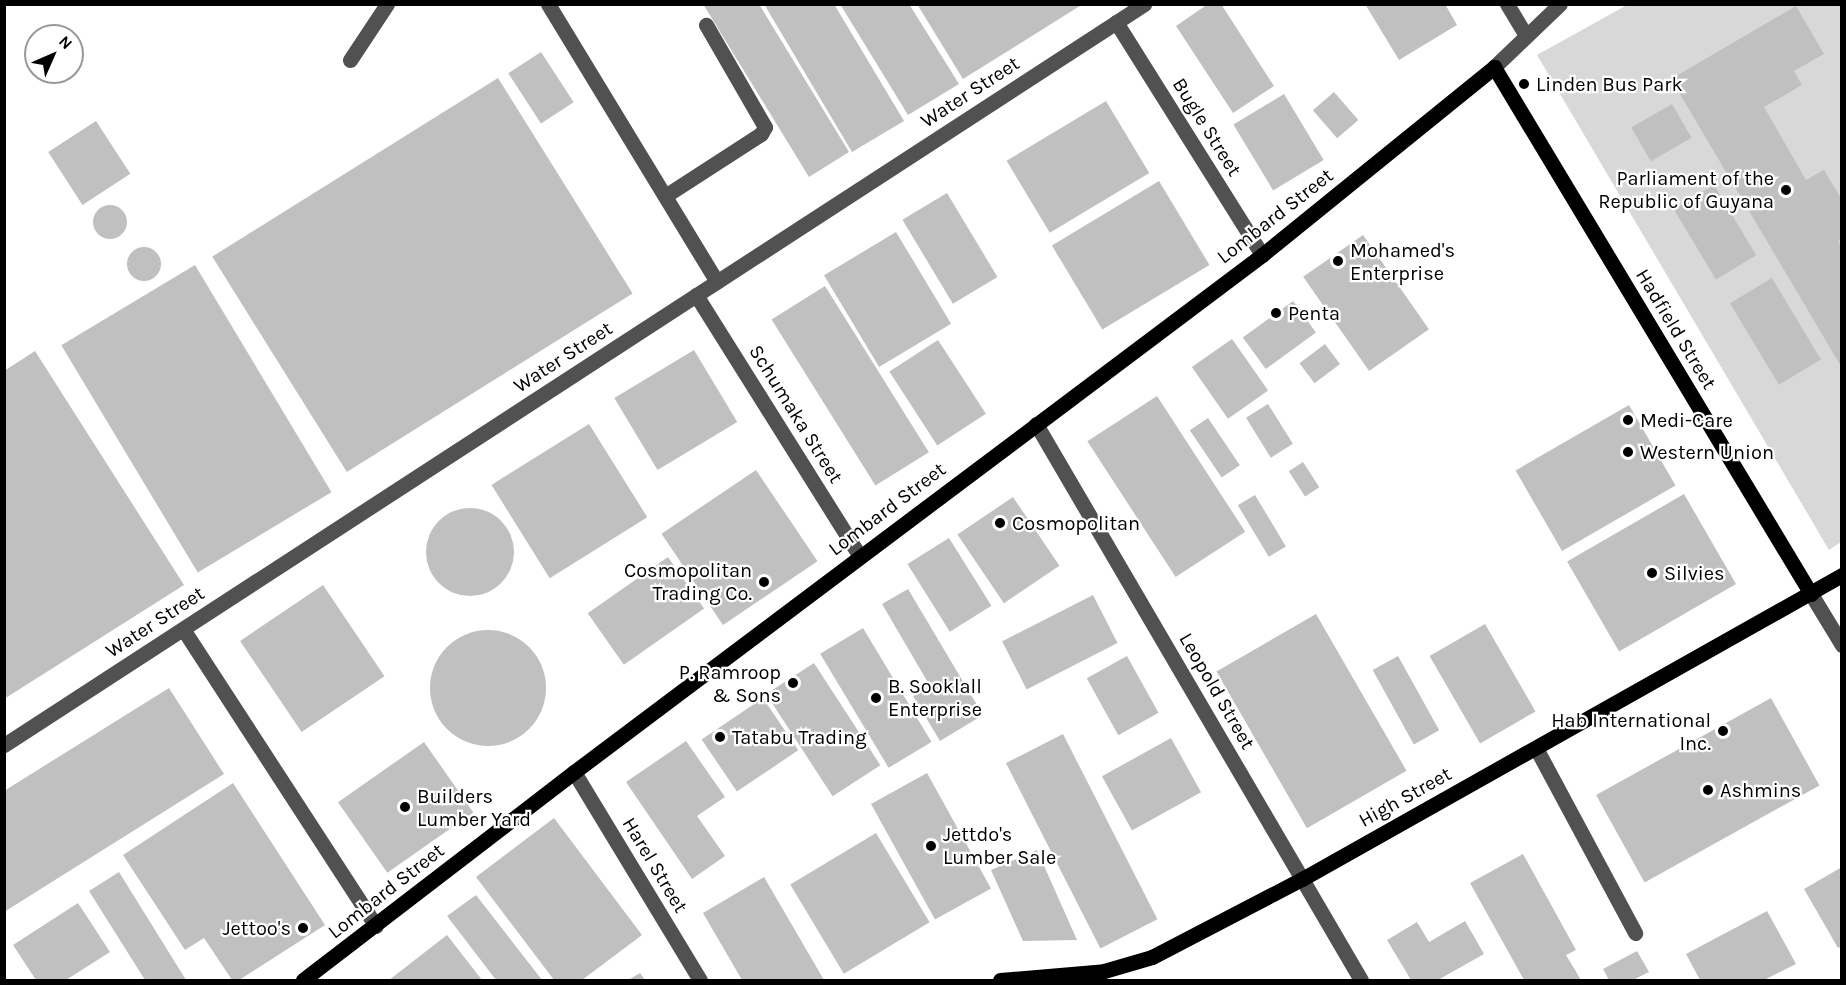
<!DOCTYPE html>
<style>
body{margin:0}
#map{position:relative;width:1846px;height:985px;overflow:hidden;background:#fff;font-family:Karla,sans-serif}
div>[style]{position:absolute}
.green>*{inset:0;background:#d8d8d8}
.building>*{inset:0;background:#c0c0c0;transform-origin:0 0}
.round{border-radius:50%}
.minor>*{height:15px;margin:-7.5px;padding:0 7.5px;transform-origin:7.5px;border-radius:7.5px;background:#515151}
.major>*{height:15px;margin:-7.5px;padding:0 7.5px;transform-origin:7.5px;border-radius:7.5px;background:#000}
.dots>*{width:16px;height:16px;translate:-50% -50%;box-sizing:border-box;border:3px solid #fff;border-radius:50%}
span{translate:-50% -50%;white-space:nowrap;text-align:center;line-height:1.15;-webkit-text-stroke:4.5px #fff;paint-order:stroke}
.poi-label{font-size:20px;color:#000}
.left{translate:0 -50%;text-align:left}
.right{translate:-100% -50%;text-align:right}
.street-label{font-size:20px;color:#000}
.frame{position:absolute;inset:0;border:6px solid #000;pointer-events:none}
.north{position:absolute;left:24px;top:24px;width:60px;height:60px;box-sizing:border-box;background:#fff;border:2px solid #999;border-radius:50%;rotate:45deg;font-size:16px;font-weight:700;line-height:24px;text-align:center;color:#000}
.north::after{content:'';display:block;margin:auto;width:21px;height:27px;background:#000;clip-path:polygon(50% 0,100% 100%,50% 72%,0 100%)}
</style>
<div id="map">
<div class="green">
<div style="clip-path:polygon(1627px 5px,1841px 5px,1841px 542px,1829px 550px,1537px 55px)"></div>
</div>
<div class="building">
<div style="clip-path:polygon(703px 4px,759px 4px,849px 152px,809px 177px)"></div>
<div style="clip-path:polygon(764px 4px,834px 4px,904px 121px,852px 152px)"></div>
<div style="clip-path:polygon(840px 4px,909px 4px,959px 84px,908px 115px)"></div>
<div style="clip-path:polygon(917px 4px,1083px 4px,963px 79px)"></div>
<div style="clip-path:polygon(1208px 4px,1221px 4px,1274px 86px,1233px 113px,1176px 26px)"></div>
<div style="clip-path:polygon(1365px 4px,1445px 4px,1457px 25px,1399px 60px)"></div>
<div style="clip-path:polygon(1796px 6px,1824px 54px,1794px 71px,1802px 85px,1764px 107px,1806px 180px,1824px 170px,1842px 200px,1842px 239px,1838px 241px,1842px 248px,1842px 368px,1671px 79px)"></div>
<div style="left:541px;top:52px;width:60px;height:39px;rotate:57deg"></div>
<div style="left:498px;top:78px;width:254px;height:337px;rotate:58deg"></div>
<div style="left:1334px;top:92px;width:37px;height:28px;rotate:49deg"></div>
<div style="left:1284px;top:94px;width:77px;height:59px;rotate:59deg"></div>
<div style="left:1106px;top:101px;width:84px;height:116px;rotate:59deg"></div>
<div style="left:1672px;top:104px;width:39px;height:47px;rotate:60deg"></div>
<div style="left:96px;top:121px;width:63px;height:57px;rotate:57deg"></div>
<div style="left:1159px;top:181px;width:98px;height:125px;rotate:59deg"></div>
<div style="left:1714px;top:185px;width:82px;height:47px;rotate:59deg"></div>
<div style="left:947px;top:193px;width:98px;height:52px;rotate:59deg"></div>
<div class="round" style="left:93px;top:205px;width:34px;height:34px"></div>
<div style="left:896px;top:232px;width:107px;height:84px;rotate:59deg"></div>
<div style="left:1363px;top:235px;width:115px;height:73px;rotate:55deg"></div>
<div class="round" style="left:127px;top:247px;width:34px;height:34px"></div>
<div style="left:195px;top:265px;width:265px;height:156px;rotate:59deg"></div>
<div style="left:1772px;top:278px;width:95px;height:49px;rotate:59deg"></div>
<div style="left:825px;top:286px;width:196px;height:63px;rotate:58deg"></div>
<div style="left:1293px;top:301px;width:39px;height:62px;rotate:54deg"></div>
<div style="left:1232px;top:339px;width:63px;height:49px;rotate:55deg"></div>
<div style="left:938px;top:340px;width:88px;height:58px;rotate:57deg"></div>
<div style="left:1325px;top:344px;width:25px;height:32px;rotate:53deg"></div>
<div style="left:694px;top:350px;width:84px;height:93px;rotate:59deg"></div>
<div style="clip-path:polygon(35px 351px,184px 585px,4px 699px,4px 371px)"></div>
<div style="left:1157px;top:396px;width:162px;height:83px;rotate:57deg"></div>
<div style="left:1268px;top:404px;width:47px;height:26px;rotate:58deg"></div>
<div style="left:1629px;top:405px;width:93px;height:131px;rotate:60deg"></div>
<div style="left:1208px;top:418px;width:57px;height:22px;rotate:56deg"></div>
<div style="left:589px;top:424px;width:110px;height:115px;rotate:58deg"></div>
<div style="left:1303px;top:462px;width:30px;height:17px;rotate:57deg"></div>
<div style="left:756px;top:470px;width:110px;height:114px;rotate:56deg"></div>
<div style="left:1684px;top:494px;width:104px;height:135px;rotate:60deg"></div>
<div style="left:1255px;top:495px;width:60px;height:20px;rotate:59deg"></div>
<div style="left:1013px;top:497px;width:83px;height:67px;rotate:56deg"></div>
<div class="round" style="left:426px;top:508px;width:88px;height:88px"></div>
<div style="left:949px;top:538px;width:80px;height:49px;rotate:58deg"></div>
<div style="left:668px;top:557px;width:63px;height:98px;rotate:55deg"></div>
<div style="left:323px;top:585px;width:110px;height:100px;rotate:56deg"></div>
<div style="clip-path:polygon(908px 589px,983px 715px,940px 741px,913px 696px,930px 686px,882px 604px)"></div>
<div style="left:1093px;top:595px;width:54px;height:102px;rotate:63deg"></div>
<div style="left:1316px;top:614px;width:181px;height:115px;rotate:60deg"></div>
<div style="left:1485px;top:624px;width:101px;height:64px;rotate:60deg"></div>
<div style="left:863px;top:628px;width:133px;height:50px;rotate:59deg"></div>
<div class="round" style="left:430px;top:630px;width:116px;height:116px"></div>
<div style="left:1127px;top:656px;width:65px;height:46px;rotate:61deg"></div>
<div style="left:1398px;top:656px;width:85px;height:29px;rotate:61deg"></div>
<div style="left:814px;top:663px;width:122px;height:57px;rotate:57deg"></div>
<div style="clip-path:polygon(169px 688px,224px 774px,4px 912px,4px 791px)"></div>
<div style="left:763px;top:698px;width:63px;height:74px;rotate:56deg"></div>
<div style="left:1771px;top:698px;width:100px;height:200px;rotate:61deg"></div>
<div style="left:1063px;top:734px;width:208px;height:64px;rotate:63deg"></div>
<div style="left:1171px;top:738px;width:62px;height:79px;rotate:61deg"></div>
<div style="clip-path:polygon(686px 741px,725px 797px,697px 816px,725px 856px,692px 879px,626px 782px)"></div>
<div style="left:424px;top:742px;width:86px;height:105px;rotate:55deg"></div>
<div style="left:927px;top:773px;width:132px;height:64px;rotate:61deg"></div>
<div style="clip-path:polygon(233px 783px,325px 925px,239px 980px,232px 980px,204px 938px,185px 950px,123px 855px)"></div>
<div style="clip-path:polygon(554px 818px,642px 935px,582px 980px,554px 980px,476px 877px)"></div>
<div style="left:876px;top:833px;width:104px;height:100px;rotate:59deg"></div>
<div style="clip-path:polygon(1037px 850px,1077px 940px,1023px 941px,991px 870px)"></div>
<div style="clip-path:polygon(1523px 854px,1576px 950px,1566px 955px,1581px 980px,1524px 980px,1470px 883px)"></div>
<div style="clip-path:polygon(1842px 867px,1842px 946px,1838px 948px,1804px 889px)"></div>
<div style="clip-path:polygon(119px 872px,186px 980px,145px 980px,89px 891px)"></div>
<div style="clip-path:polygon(764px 877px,824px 980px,742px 980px,703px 913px)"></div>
<div style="clip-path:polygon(476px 895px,542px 980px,496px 980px,447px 916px)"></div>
<div style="clip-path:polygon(78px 903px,110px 952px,66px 980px,36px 980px,13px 945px)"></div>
<div style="clip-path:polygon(1767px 911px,1796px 964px,1764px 980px,1700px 980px,1686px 954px)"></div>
<div style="clip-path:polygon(1465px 921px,1484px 954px,1438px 980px,1411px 980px,1387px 940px,1417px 922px,1429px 942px)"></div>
<div style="clip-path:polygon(447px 935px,482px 980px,389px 980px)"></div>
<div style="clip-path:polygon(1637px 951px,1649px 972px,1633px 980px,1609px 980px,1603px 969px)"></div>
<div style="clip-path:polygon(640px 973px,645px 980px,628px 980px)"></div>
</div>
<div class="minor">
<div style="left:548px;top:4px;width:325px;rotate:58.7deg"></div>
<div style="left:1507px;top:4px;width:35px;rotate:59deg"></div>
<div style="left:1116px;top:22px;width:275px;rotate:57.9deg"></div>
<div style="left:350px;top:60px;width:67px;rotate:-56.5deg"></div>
<div style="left:1494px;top:67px;width:91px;rotate:-43.7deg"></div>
<div style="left:665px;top:196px;width:114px;rotate:-32.9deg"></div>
<div style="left:761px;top:134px;width:8px;rotate:-60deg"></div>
<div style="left:765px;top:127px;width:118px;rotate:-120deg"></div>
<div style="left:696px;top:295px;width:308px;rotate:57.9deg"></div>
<div style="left:1036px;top:424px;width:644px;rotate:59.69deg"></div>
<div style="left:1811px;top:594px;width:60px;rotate:58.7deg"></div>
<div style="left:183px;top:629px;width:354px;rotate:57deg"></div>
<div style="left:4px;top:745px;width:1360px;rotate:-33.02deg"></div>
<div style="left:1536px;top:748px;width:210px;rotate:61.8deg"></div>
<div style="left:574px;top:772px;width:243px;rotate:58.8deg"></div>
</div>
<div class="major">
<div style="left:303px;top:980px;width:342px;rotate:-37.5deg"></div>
<div style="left:574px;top:772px;width:861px;rotate:-36.92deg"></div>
<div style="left:1262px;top:255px;width:299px;rotate:-39deg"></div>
<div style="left:1494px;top:67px;width:615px;rotate:58.97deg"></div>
<div style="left:1000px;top:980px;width:104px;rotate:-4.9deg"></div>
<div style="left:1104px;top:971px;width:50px;rotate:-16.3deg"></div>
<div style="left:1152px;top:957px;width:169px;rotate:-27.5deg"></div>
<div style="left:1302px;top:879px;width:620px;rotate:-29.38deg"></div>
</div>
<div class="dots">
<div style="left:1524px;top:84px;background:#000"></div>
<div style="left:1786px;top:190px;background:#000"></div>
<div style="left:1338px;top:261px;background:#000"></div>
<div style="left:1276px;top:313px;background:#000"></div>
<div style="left:1628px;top:420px;background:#000"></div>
<div style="left:1628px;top:452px;background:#000"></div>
<div style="left:1000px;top:523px;background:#000"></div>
<div style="left:1652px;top:573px;background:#000"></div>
<div style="left:764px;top:582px;background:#000"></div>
<div style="left:793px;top:683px;background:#000"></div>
<div style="left:876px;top:698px;background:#000"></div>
<div style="left:1723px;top:731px;background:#000"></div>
<div style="left:720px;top:737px;background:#000"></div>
<div style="left:1708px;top:790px;background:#000"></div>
<div style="left:405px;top:807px;background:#000"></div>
<div style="left:931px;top:846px;background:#000"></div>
<div style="left:303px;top:928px;background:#000"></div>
</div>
<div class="poi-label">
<span class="left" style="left:1536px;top:84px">Linden Bus Park</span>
<span class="right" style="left:1774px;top:190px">Parliament of the<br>Republic of Guyana</span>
<span class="left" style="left:1350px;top:262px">Mohamed's<br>Enterprise</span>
<span class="left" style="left:1288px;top:313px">Penta</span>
<span class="left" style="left:1640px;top:420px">Medi-Care</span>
<span class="left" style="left:1640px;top:452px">Western Union</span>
<span class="left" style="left:1012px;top:523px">Cosmopolitan</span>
<span class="right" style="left:752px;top:582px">Cosmopolitan<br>Trading Co.</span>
<span class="left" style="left:1664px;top:573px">Silvies</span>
<span class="right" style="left:781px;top:684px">P. Ramroop<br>&amp; Sons</span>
<span class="left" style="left:888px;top:698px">B. Sooklall<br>Enterprise</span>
<span class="right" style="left:1711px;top:732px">Hab International<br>Inc.</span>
<span class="left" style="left:732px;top:737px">Tatabu Trading</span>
<span class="left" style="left:1720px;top:790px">Ashmins</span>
<span class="left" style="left:417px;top:808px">Builders<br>Lumber Yard</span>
<span class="left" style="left:943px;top:846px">Jettdo's<br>Lumber Sale</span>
<span class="right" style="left:291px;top:928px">Jettoo's</span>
</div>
<div class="street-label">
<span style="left:970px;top:92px;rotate:-33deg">Water Street</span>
<span style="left:1207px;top:127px;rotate:58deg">Bugle Street</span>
<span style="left:1275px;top:216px;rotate:-38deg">Lombard Street</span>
<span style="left:1676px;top:329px;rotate:59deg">Hadfield Street</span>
<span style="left:563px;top:357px;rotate:-33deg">Water Street</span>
<span style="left:796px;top:414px;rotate:58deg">Schumaka Street</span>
<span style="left:887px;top:509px;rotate:-37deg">Lombard Street</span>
<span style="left:155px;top:622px;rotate:-33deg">Water Street</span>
<span style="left:1217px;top:691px;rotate:60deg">Leopold Street</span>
<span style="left:1405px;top:797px;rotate:-29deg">High Street</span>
<span style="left:655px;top:865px;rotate:59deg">Harel Street</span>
<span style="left:386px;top:891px;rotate:-38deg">Lombard Street</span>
</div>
<div class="frame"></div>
<div class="north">N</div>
</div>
